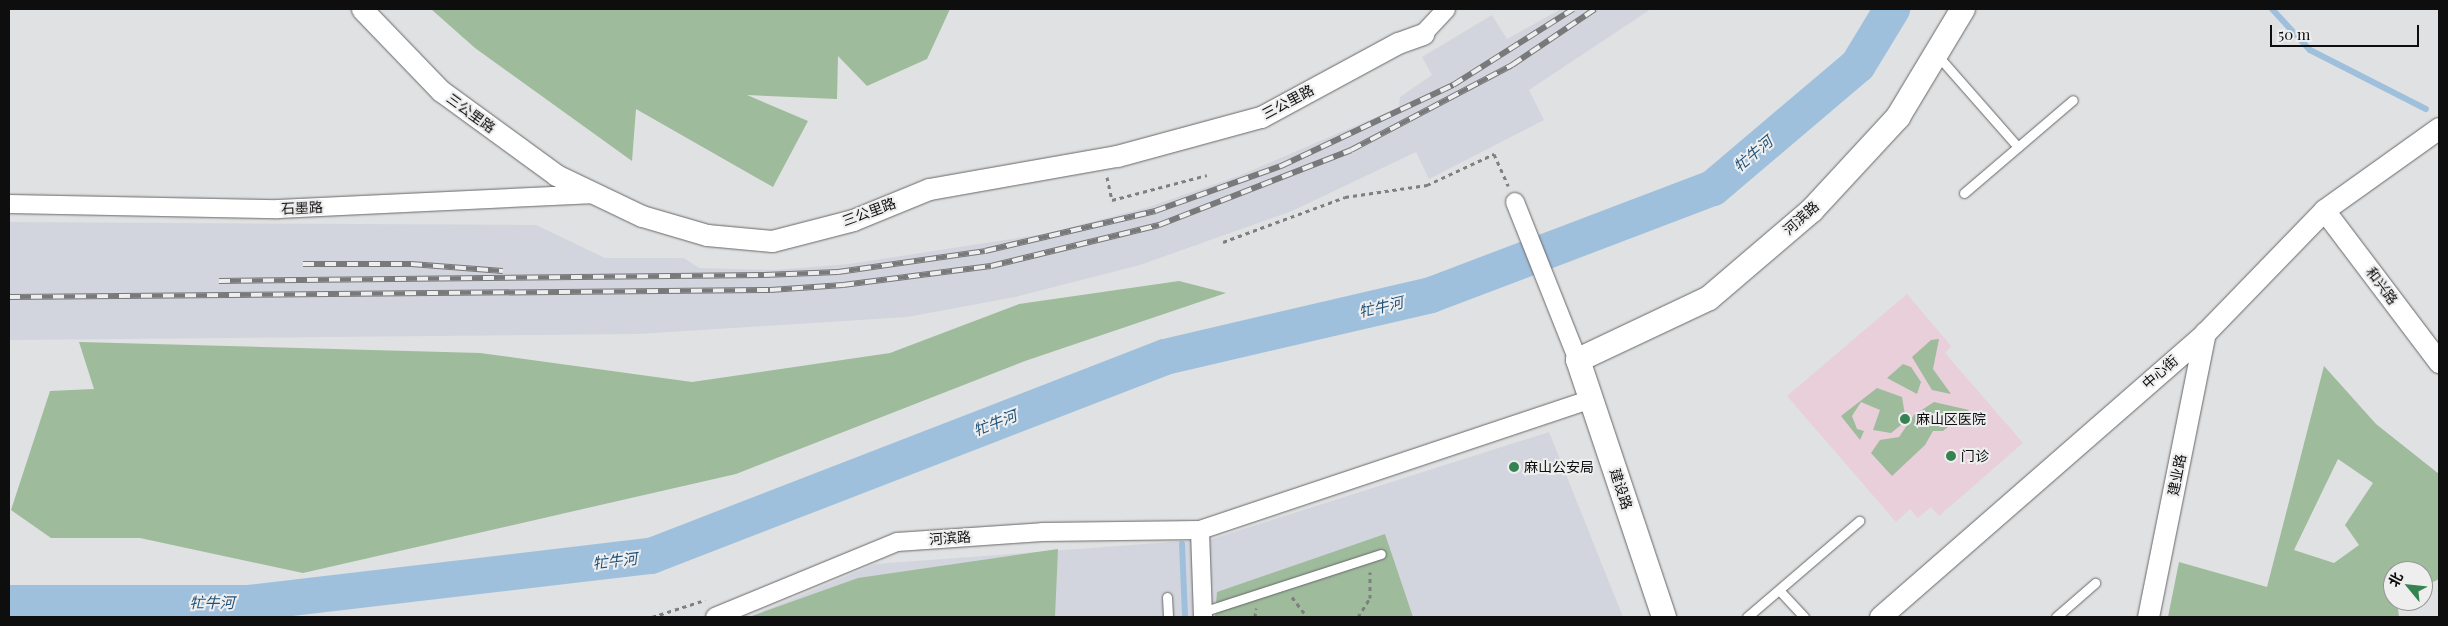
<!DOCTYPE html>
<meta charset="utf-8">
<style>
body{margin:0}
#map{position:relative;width:2448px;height:626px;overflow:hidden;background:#e0e1e2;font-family:"Playfair Display","Noto Sans SC",serif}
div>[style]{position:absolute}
.built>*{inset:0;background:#d3d5de}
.medical>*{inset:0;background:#e8cfda}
.green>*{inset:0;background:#9ebb9c}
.stream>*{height:6px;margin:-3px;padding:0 3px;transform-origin:3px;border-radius:3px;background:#9fc0dc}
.river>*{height:36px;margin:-18px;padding:0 18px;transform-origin:18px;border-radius:18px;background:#9fc0dc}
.path>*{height:3px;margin-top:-1.5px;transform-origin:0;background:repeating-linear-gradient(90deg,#7f7f80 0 4px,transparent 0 8px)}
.roads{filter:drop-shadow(0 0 1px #676768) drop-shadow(0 0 1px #676768)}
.service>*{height:9px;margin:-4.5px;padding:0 4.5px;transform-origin:4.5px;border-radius:4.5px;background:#fff}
.minor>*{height:18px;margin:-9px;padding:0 9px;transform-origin:9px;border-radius:9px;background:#fff}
.tertiary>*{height:21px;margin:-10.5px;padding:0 10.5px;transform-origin:10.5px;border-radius:10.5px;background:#fff}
.secondary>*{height:24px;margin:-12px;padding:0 12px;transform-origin:12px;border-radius:12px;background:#fff}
.rail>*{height:5.5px;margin-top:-2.75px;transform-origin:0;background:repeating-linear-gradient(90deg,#eeeeef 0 11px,#78797a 0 22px);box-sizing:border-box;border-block:1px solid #78797a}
.dots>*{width:14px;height:14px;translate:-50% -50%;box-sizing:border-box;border:2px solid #eeeeef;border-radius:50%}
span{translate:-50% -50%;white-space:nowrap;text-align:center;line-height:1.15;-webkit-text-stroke:4px #eeeeef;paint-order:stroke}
.street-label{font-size:14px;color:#0e0e0f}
.poi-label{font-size:14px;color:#0e0e0f}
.left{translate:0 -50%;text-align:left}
.water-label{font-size:15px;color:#1f5178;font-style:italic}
.frame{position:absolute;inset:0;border:10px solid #0e0e0f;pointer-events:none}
.north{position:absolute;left:2383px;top:561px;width:50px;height:50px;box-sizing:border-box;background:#eeeeef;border:1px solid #949495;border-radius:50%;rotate:298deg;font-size:14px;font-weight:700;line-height:20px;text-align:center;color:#0e0e0f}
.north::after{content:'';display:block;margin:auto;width:18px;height:22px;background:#368352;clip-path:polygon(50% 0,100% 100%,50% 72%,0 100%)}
.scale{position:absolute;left:2270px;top:25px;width:149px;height:22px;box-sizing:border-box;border:2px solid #0e0e0f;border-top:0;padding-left:6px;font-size:15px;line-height:18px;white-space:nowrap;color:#0e0e0f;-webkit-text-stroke:4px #eeeeef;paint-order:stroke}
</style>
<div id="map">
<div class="built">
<div style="clip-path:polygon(1561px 9px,1651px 9px,1529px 90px,1544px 120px,1429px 179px,1416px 152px,1292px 211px,1140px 265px,1015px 297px,907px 317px,639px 334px,9px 340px,9px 222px,536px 225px,605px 258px,684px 258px,699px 268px,774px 270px,849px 264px,1044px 234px,1149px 207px,1241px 175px,1399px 107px,1400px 97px,1432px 75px,1422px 57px,1492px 15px,1507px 39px)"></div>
<div style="clip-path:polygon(1549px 432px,1623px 617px,749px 617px,875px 564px,1212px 539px)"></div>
</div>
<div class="medical">
<div style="clip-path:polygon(1907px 294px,1951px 346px,1945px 353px,2023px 443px,1939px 516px,1931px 507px,1918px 518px,1910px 509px,1896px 522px,1787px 396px)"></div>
</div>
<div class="green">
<div style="clip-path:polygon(431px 9px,950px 9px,927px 59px,867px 86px,838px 56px,837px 99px,747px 95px,808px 121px,773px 187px,636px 109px,632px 161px,475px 48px)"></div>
<div style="clip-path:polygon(1179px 281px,1226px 293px,1025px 361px,736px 474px,303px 573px,140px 538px,51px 538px,11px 510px,50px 391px,94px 389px,79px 342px,480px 353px,692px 382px,890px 353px,1019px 304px)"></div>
<div style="clip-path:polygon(1939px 339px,1933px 369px,1951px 394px,1932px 390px,1912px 357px,1931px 340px)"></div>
<div style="clip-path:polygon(1903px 364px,1911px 367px,1921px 382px,1917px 394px,1887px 378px)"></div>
<div style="clip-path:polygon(evenodd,2324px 366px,2376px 424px,2439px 474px,2439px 579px,2423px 587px,2423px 571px,2393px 571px,2393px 601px,2397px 601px,2399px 617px,2168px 617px,2179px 562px,2267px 587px,2324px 366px,2338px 459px,2373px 483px,2345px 525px,2359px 545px,2334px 563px,2294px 550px,2338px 459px)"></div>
<div style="clip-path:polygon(1877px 388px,1902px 397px,1906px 421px,1891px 433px,1873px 430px,1880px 410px,1861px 402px,1852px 416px,1857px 429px,1864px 431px,1860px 440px,1841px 416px)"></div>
<div style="clip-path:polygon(1934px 402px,1969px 410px,1943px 431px,1933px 431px,1925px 445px,1892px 476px,1871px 453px,1880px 440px,1899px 437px,1914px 415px)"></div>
<div style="clip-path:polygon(1385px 534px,1413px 617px,1215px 617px,1217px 592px)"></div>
<div style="clip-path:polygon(1058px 549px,1055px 617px,749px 617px,858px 578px)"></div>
</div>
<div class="stream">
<div style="left:2272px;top:9px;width:56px;rotate:47.2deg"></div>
<div style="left:2310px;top:50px;width:130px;rotate:27deg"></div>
<div style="left:1182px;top:544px;width:73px;rotate:87.6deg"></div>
</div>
<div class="river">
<div style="left:9px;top:603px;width:240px"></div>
<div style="left:249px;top:603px;width:405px;rotate:-6.7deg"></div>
<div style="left:651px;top:556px;width:551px;rotate:-21.16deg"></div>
<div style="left:1165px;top:357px;width:273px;rotate:-13.1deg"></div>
<div style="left:1431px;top:295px;width:302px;rotate:-20.8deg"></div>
<div style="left:1713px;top:188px;width:190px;rotate:-40.3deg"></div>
<div style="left:1858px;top:65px;width:66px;rotate:-58.7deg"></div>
</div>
<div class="path">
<div style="left:1107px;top:177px;width:24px;rotate:78deg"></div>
<div style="left:1112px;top:200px;width:98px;rotate:-14.7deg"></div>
<div style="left:1223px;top:242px;width:130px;rotate:-20.2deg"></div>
<div style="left:1345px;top:197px;width:83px;rotate:-8.3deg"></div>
<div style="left:1427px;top:185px;width:74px;rotate:-24.8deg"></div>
<div style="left:1494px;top:154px;width:35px;rotate:66deg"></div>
<div style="left:1292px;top:597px;width:25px;rotate:53deg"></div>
<div style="left:652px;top:617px;width:56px;rotate:-17.8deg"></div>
<div style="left:1255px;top:617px;width:9px;rotate:-84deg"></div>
<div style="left:1337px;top:617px;width:23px"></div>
<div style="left:1358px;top:617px;width:22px;rotate:-58deg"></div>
<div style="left:1370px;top:598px;width:26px;rotate:-90deg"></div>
</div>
<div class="roads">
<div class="service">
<div style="left:1938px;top:56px;width:121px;rotate:48.7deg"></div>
<div style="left:1964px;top:193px;width:143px;rotate:-40.5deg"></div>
<div style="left:1779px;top:590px;width:37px;rotate:47deg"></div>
<div style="left:1167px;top:597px;width:20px;rotate:87deg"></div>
<div style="left:1202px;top:612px;width:188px;rotate:-18deg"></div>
<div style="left:1747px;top:617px;width:148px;rotate:-40.6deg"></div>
<div style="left:2056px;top:617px;width:52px;rotate:-41.1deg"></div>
</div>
<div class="minor">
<div style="left:1423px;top:34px;width:34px;rotate:-47deg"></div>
<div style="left:1515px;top:202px;width:170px;rotate:68.3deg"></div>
<div style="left:9px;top:204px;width:269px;rotate:1.1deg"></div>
<div style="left:278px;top:209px;width:318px;rotate:-2.7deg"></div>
<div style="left:715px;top:617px;width:197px;rotate:-22.4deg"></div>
<div style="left:897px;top:542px;width:145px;rotate:-3.9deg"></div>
<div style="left:1042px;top:532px;width:158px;rotate:-0.7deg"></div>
<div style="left:1203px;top:617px;width:87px;rotate:-92deg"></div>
<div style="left:1200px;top:530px;width:412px;rotate:-18.5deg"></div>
</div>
<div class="tertiary">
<div style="left:362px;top:9px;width:114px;rotate:46.1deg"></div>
<div style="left:441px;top:91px;width:142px;rotate:36.1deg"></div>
<div style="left:556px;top:175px;width:95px;rotate:25.5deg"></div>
<div style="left:642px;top:216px;width:68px;rotate:16.3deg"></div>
<div style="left:707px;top:235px;width:65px;rotate:5.3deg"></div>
<div style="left:772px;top:241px;width:84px;rotate:-14.5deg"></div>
<div style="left:853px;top:220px;width:82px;rotate:-22.2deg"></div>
<div style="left:929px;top:189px;width:191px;rotate:-10deg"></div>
<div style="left:1117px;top:156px;width:149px;rotate:-15.2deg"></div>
<div style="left:1261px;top:117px;width:156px;rotate:-28.4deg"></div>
<div style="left:1398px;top:43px;width:27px;rotate:-20deg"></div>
<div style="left:2324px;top:210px;width:191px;rotate:52.9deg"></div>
<div style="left:1880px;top:617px;width:432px;rotate:-41.1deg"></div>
<div style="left:2205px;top:333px;width:171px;rotate:-45.9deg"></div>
<div style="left:2324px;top:210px;width:141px;rotate:-35.5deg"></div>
<div style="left:2148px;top:617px;width:290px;rotate:-78.7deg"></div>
</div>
<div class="secondary">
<div style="left:1664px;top:617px;width:271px;rotate:-108.5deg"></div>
<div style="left:1578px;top:360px;width:145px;rotate:-25.3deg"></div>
<div style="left:1709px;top:298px;width:135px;rotate:-40.5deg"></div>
<div style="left:1812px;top:210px;width:127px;rotate:-47.2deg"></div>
<div style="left:1898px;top:117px;width:126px;rotate:-59deg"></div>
</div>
</div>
<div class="rail">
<div style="left:303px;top:264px;width:108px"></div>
<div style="left:411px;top:264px;width:92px;rotate:4.4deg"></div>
<div style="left:219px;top:281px;width:545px;rotate:-0.63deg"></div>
<div style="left:764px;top:275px;width:74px;rotate:-2.3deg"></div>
<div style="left:838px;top:272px;width:148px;rotate:-8.1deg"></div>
<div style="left:985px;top:251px;width:175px;rotate:-13.2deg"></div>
<div style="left:1155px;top:211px;width:134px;rotate:-19.7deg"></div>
<div style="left:1281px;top:166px;width:190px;rotate:-25.2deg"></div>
<div style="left:1453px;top:85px;width:142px;rotate:-32.3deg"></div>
<div style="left:9px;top:297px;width:761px;rotate:-0.53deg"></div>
<div style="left:770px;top:290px;width:73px;rotate:-3.9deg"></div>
<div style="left:843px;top:285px;width:149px;rotate:-7.3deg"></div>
<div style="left:991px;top:266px;width:173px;rotate:-13.7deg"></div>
<div style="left:1159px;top:225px;width:206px;rotate:-21.3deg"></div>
<div style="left:1351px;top:150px;width:182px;rotate:-27.8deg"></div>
<div style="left:1512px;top:65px;width:100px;rotate:-34deg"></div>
</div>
<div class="dots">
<div style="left:1905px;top:419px;background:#368352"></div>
<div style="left:1951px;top:456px;background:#368352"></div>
<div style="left:1514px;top:467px;background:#368352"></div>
</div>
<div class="street-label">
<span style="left:1288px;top:102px;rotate:-28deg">三公里路</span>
<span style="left:471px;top:113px;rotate:36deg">三公里路</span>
<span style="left:302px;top:208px;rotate:-3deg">石墨路</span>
<span style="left:869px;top:212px;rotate:-20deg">三公里路</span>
<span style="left:1801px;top:218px;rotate:-42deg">河滨路</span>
<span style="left:2382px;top:286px;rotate:53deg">和兴路</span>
<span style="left:2160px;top:372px;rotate:-41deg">中心街</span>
<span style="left:2177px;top:475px;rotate:-79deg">建业路</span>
<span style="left:1621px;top:489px;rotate:72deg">建设路</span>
<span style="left:950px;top:538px;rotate:-4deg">河滨路</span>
</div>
<div class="poi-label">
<span class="left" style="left:1916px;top:419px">麻山区医院</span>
<span class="left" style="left:1961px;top:456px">门诊</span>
<span class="left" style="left:1524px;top:467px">麻山公安局</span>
</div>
<div class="water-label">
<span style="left:1753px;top:154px;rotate:-40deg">牤牛河</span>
<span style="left:1381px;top:307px;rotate:-13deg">牤牛河</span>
<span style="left:995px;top:423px;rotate:-21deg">牤牛河</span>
<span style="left:615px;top:561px;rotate:-7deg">牤牛河</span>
<span style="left:212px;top:603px">牤牛河</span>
</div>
<div class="frame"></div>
<div class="north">北</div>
<div class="scale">50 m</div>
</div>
